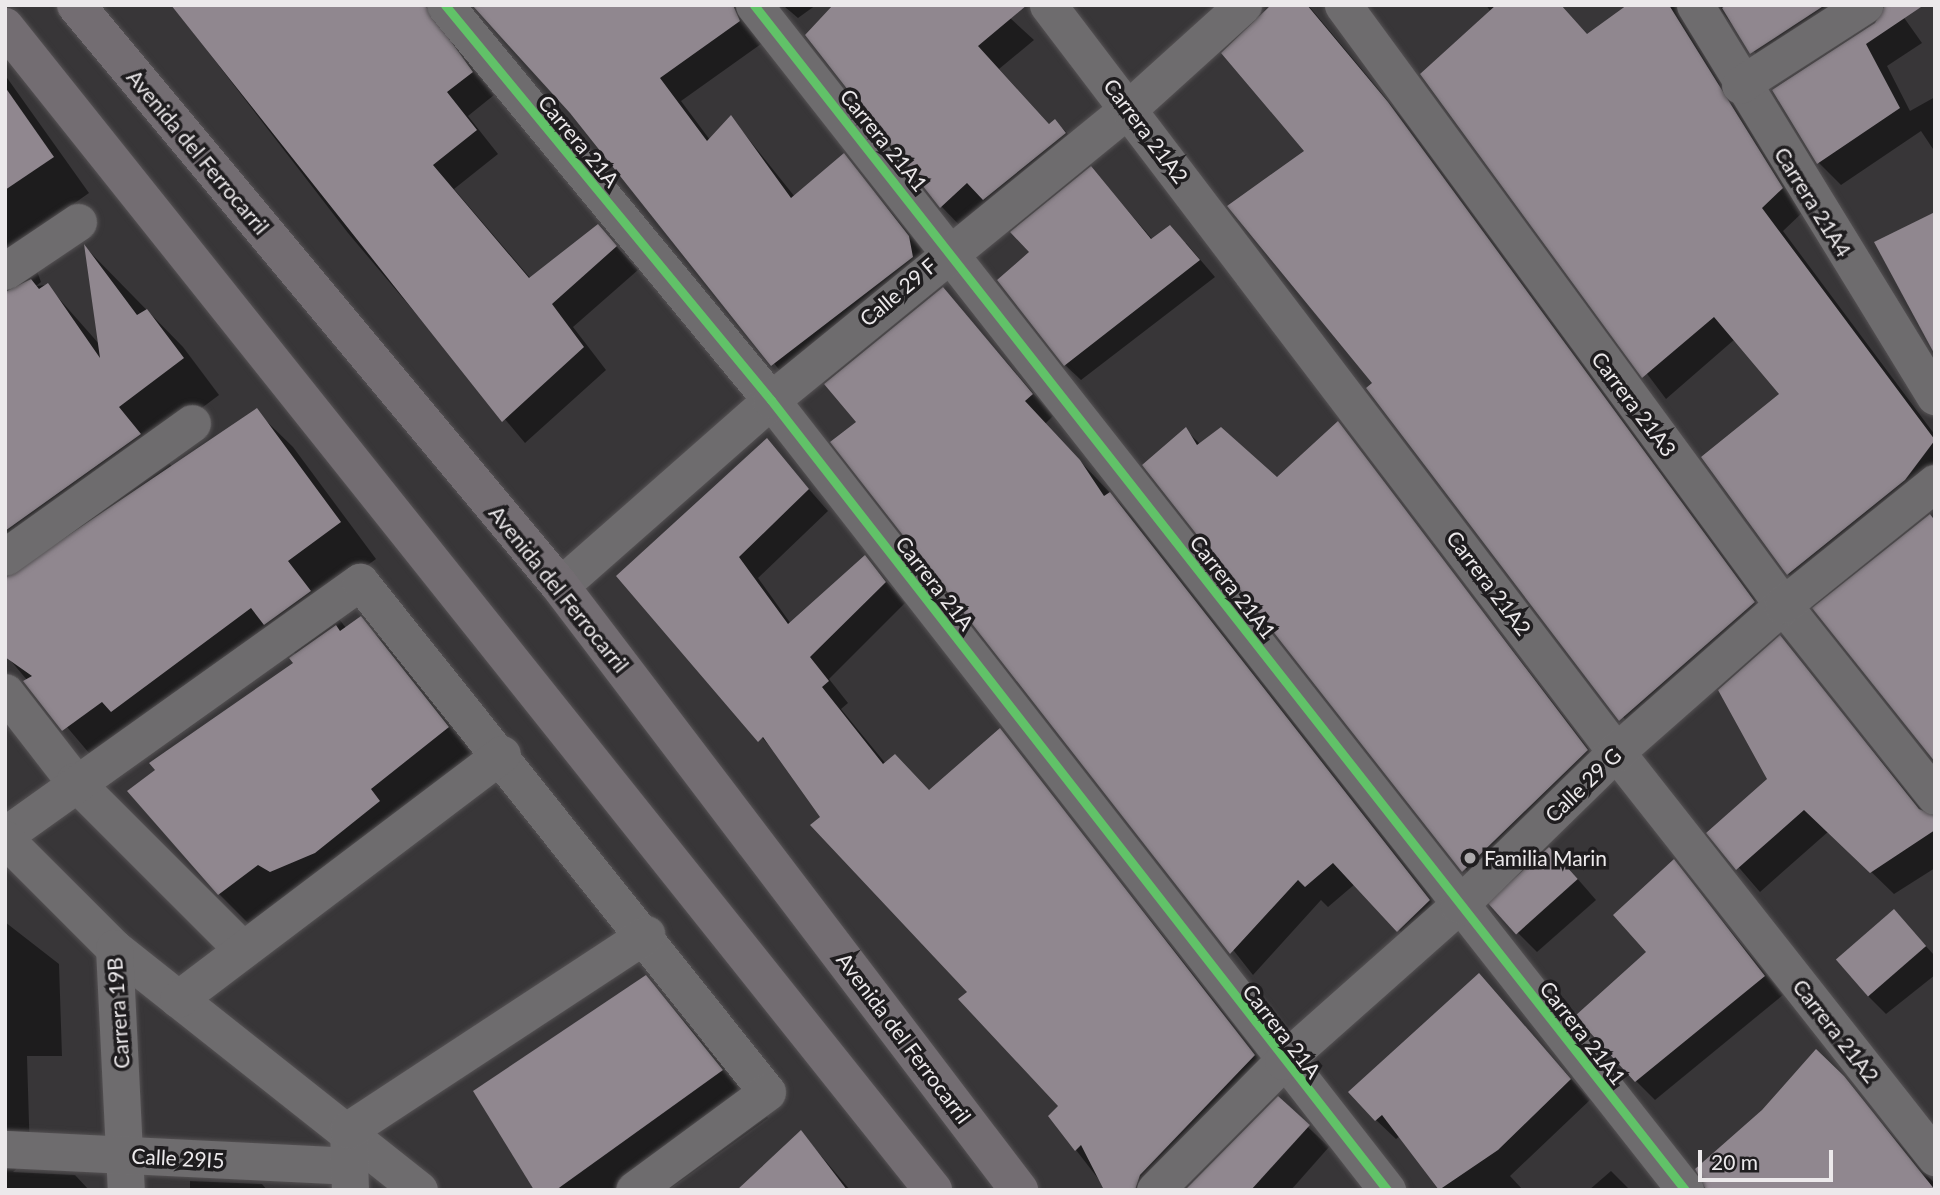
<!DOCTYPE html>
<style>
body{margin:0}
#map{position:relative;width:1940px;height:1195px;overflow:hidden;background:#383638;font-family:Lato,sans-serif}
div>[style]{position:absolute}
.shadow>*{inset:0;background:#0007}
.building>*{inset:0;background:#90878f;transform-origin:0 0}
.roads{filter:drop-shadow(0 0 2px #555254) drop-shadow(0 0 2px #555254)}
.minor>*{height:37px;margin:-18.5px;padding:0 18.5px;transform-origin:18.5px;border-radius:18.5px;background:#6e6c6e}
.primary>*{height:38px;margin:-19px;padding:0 19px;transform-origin:19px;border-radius:19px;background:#736d72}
.cycleway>*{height:9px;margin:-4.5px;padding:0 4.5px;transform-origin:4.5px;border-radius:4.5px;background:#61c268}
.dots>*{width:19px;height:19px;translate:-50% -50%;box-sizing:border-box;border:4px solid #1f1d1f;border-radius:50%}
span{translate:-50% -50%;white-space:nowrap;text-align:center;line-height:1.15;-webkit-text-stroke:7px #1f1d1f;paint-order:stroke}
.street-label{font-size:21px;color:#ece9eb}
.poi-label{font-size:21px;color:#ece9eb}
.left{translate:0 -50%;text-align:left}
.frame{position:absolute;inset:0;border:7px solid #ece9eb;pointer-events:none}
.scale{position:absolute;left:1698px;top:1150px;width:135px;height:32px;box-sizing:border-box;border:4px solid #ece9eb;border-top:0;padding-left:9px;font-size:21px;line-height:24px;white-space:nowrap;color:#ece9eb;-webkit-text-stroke:5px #1f1d1f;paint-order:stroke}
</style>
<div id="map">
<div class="shadow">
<div style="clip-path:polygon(172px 5px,816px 5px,798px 18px,785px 7px,764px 10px,755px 31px,761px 44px,681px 101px,710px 140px,731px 117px,795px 197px,844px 156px,931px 260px,794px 388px,571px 112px,475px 7px,454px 11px,446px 33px,494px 95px,468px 116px,498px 154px,454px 189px,531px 279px,598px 226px,638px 270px,573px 327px,606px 370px,525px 443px,348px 233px)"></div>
<div style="clip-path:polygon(837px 5px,996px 5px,1034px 40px,999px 69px,1050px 125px,1055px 121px,1077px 143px,963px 229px,941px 206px)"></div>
<div style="clip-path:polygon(1276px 5px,1308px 5px,1408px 125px,1774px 623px,1641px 740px,1368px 388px,1375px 383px,1306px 151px)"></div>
<div style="clip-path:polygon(1486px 5px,1560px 5px,1588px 36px,1630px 5px,1895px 5px,1922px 43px,1887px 66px,1910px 111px,1935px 97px,1935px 152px,1921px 131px,1841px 185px,1819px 163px,1774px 90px,1877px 23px,1886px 6px,1773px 75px,1717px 6px,1804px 211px,1783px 231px,1935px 435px,1935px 487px,1810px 596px,1788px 574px,1782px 394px,1735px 339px,1666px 399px,1422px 74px,1491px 12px)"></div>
<div style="clip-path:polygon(5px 75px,89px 193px,25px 238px,41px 282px,36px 286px,47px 285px,100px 345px,86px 248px,183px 347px,219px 395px,154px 444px,173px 468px,256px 411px,293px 447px,376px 559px,323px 598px,346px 628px,360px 619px,397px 655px,484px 764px,255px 930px,219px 894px,297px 655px,287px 645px,100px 766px,5px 654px,40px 570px,5px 548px)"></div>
<div style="clip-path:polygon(1091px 168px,1153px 240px,1186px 243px,1215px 277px,1081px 380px,1065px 365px,1031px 253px)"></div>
<div style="clip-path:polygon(943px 289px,1053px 416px,1045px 424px,1131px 515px,1451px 922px,1420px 952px,1355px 884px,1328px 907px,1321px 900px,1253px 975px,833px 442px,859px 422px)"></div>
<div style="clip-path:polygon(1338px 424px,1605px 770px,1482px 890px,1144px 465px,1186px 430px,1201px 445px,1277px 479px)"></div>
<div style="clip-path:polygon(767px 441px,828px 511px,758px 578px,791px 624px,865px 557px,905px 603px,829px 679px,848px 703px,841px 709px,886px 764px,929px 792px,1000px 731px,1275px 1077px,1167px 1190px,1107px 1190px,1076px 1150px,1060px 1106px,969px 992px,782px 760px,618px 576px)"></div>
<div style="clip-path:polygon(1780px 638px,1925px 814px,1935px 818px,1935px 868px,1894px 894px,1829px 831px,1760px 892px,1709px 833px,1770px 779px)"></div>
<div style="clip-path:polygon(1674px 862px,1783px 995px,1655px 1100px,1636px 1081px,1649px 952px)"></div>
<div style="clip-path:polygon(1569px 869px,1596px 900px,1537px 952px,1517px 932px)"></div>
<div style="clip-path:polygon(1894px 912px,1935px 956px,1935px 975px,1886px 1014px,1866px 994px)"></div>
<div style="clip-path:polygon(5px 922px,59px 964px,62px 1056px,27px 1056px,30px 1156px,13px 1172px,75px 1175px,89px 1190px,5px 1190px)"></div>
<div style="clip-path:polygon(1479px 975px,1590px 1100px,1510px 1176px,1523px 1190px,1443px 1190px,1400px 1136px,1396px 1139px,1376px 1120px)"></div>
<div style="clip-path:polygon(646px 977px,768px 1118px,668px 1190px,536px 1190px)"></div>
<div style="clip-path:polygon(1835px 1070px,1935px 1184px,1935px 1190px)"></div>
<div style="clip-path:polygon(1278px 1099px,1329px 1147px,1291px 1190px,1187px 1190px)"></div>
<div style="clip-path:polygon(801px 1132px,850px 1190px,740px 1190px)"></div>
<div style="clip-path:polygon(1611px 1171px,1630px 1190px,1589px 1190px)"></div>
<div style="clip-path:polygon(190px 1181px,262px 1184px,267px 1190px,190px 1190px)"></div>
</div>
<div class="building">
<div style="clip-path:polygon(171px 5px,425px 5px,473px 72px,447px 92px,477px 130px,433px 165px,529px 278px,598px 224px,617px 246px,552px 304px,584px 347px,502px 422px)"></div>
<div style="clip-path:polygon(472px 5px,733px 5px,740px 21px,660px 78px,707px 141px,731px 115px,791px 198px,844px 153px,909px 236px,913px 257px,771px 366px,570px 113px)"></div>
<div style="clip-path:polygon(833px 5px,1027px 5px,978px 46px,1049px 124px,1055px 119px,1066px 133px,983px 200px,967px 183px,940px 208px,805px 35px)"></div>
<div style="clip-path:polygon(1271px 5px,1307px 5px,1388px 102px,1755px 602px,1619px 721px,1366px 388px,1372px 383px,1227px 206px,1304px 151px,1221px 53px)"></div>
<div style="clip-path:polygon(1496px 5px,1561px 5px,1587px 34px,1627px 5px,1669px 5px,1783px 188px,1762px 208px,1935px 440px,1905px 480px,1787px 575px,1701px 457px,1779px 394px,1714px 317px,1642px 378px,1420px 74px)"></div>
<div style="clip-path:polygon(1726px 5px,1825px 5px,1750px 54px,1722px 8px)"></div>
<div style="clip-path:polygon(1885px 5px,1924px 5px,1866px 44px,1900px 108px,1817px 164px,1772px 90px,1875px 23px)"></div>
<div style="clip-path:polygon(5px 87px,54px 157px,5px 190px)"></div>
<div style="clip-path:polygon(1091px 166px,1151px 239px,1170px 225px,1200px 260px,1064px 366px,997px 280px,1029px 252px,1010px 232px)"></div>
<div style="clip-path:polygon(1935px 212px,1935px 355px,1874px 242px)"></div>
<div style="clip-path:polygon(84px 244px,137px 315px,147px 309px,184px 358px,119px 407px,141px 434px,5px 531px,5px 292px,31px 279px,39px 289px,48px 283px,100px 358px)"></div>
<div style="clip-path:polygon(943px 287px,1033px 394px,1025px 401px,1080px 460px,1104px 496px,1110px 492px,1430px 900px,1397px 932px,1333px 863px,1305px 887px,1298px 880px,1230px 954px,830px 442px,856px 422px,824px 384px)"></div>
<div style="clip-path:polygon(257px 408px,341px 522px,288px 561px,311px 591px,264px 625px,251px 608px,111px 712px,102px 702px,62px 731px,23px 681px,32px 676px,5px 657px,5px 578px)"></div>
<div style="clip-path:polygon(1338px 421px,1588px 750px,1462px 872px,1142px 465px,1186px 427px,1197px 445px,1221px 427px,1277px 477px)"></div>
<div style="clip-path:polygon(767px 438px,809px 489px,739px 557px,788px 624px,865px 555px,886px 582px,810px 657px,829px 681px,822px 687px,883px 764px,895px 754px,929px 790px,1000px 728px,1255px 1055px,1140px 1175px,1135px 1190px,1104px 1190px,1081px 1145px,1075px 1151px,1048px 1116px,1058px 1106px,958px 999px,967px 992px,810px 825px,820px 817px,763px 737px,758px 742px,616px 576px)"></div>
<div style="clip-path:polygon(1930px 514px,1935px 521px,1935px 762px,1812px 608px)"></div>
<div style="clip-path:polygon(361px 616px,449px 727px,371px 789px,380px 801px,315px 853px,270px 872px,258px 865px,218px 895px,127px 791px,155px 770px,149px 763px,293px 663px,289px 658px,336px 625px,340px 631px)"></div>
<div style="clip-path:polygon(1780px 635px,1919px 809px,1935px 816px,1935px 830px,1870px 873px,1804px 810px,1736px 870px,1706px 833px,1767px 779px,1718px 690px)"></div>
<div style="left:1549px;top:847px;width:43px;height:83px;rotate:48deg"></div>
<div style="clip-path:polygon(1674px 859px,1765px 976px,1635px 1082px,1575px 1016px,1646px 952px,1613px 915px)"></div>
<div style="left:1894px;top:909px;width:49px;height:77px;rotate:49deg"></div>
<div style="clip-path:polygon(1479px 973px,1571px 1079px,1498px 1150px,1439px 1190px,1382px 1115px,1375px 1121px,1348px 1092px)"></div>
<div style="clip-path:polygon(646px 975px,723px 1070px,556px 1190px,534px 1190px,473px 1091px)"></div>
<div style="clip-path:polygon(1816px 1049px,1844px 1076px,1935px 1190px,1706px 1190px,1695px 1169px,1762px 1110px)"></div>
<div style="clip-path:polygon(1278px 1096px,1310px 1125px,1251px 1190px,1185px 1190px)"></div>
<div style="clip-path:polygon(801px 1130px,847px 1190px,737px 1190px)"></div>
</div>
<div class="roads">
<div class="minor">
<div style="left:445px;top:5px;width:512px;rotate:50.47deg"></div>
<div style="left:771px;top:400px;width:1002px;rotate:52.05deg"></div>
<div style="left:754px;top:5px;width:1507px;rotate:51.84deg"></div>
<div style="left:1048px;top:5px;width:938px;rotate:52.75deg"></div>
<div style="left:1616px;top:752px;width:516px;rotate:51.77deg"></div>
<div style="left:1343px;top:5px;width:744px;rotate:53.75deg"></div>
<div style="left:1783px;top:605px;width:244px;rotate:51.5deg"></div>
<div style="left:1695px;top:5px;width:459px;rotate:58.5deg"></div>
<div style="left:1740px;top:85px;width:148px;rotate:-32.8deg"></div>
<div style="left:5px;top:271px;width:88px;rotate:-33.9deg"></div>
<div style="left:5px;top:557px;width:230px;rotate:-35.6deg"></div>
<div style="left:560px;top:586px;width:281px;rotate:-41.4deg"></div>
<div style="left:771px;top:400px;width:462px;rotate:-39.2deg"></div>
<div style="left:1129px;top:108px;width:154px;rotate:-42.1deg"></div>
<div style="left:5px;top:692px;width:113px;rotate:52.2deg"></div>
<div style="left:74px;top:781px;width:238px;rotate:45deg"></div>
<div style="left:5px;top:835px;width:436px;rotate:-35.5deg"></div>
<div style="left:360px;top:582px;width:652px;rotate:51.41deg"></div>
<div style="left:767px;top:1092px;width:165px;rotate:143.6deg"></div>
<div style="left:5px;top:839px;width:154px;rotate:45deg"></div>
<div style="left:114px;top:948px;width:389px;rotate:38.4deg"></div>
<div style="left:114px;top:948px;width:242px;rotate:87.2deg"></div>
<div style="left:178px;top:999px;width:406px;rotate:-37.1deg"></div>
<div style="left:5px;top:1149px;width:345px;rotate:2.8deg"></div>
<div style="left:350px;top:1190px;width:60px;rotate:-91.9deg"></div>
<div style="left:348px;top:1130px;width:357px;rotate:-33.3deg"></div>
<div style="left:1155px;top:1190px;width:182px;rotate:-45.2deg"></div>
<div style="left:1283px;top:1061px;width:235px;rotate:-41.6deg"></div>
<div style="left:1459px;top:905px;width:219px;rotate:-44.3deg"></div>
<div style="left:1616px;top:752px;width:222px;rotate:-41.4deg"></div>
<div style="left:1783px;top:605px;width:195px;rotate:-38.8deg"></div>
</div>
<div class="primary">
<div style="left:76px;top:5px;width:756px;rotate:50.2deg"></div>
<div style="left:560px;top:586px;width:759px;rotate:52.77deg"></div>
<div style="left:5px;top:27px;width:1488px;rotate:51.41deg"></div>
</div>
</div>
<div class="cycleway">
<div style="left:445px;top:5px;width:512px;rotate:50.47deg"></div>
<div style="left:771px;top:400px;width:1002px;rotate:52.05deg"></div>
<div style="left:754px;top:5px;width:1507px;rotate:51.84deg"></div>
</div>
<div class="dots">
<div style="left:1470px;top:858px;background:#adaaac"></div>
</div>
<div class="street-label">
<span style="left:1146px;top:131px;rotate:53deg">Carrera 21A2</span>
<span style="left:884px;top:140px;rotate:51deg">Carrera 21A1</span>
<span style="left:579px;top:141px;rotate:50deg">Carrera 21A</span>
<span style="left:198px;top:152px;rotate:50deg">Avenida del Ferrocarril</span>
<span style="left:1813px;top:202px;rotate:58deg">Carrera 21A4</span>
<span style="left:898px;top:292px;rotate:-40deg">Calle 29 F</span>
<span style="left:1634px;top:404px;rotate:53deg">Carrera 21A3</span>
<span style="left:935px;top:583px;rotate:52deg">Carrera 21A</span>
<span style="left:1489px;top:583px;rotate:53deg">Carrera 21A2</span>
<span style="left:1233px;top:587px;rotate:52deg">Carrera 21A1</span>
<span style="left:559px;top:589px;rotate:51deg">Avenida del Ferrocarril</span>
<span style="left:1583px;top:785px;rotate:-44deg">Calle 29 G</span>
<span style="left:118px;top:1013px;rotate:-94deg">Carrera 19B</span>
<span style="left:1282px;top:1031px;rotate:52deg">Carrera 21A</span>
<span style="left:1836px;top:1031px;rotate:52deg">Carrera 21A2</span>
<span style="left:1583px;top:1033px;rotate:52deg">Carrera 21A1</span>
<span style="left:904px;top:1038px;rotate:53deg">Avenida del Ferrocarril</span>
<span style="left:178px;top:1158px;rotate:3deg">Calle 29I5</span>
</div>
<div class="poi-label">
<span class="left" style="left:1484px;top:858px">Familia Marin</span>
</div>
<div class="frame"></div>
<div class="scale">20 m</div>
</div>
